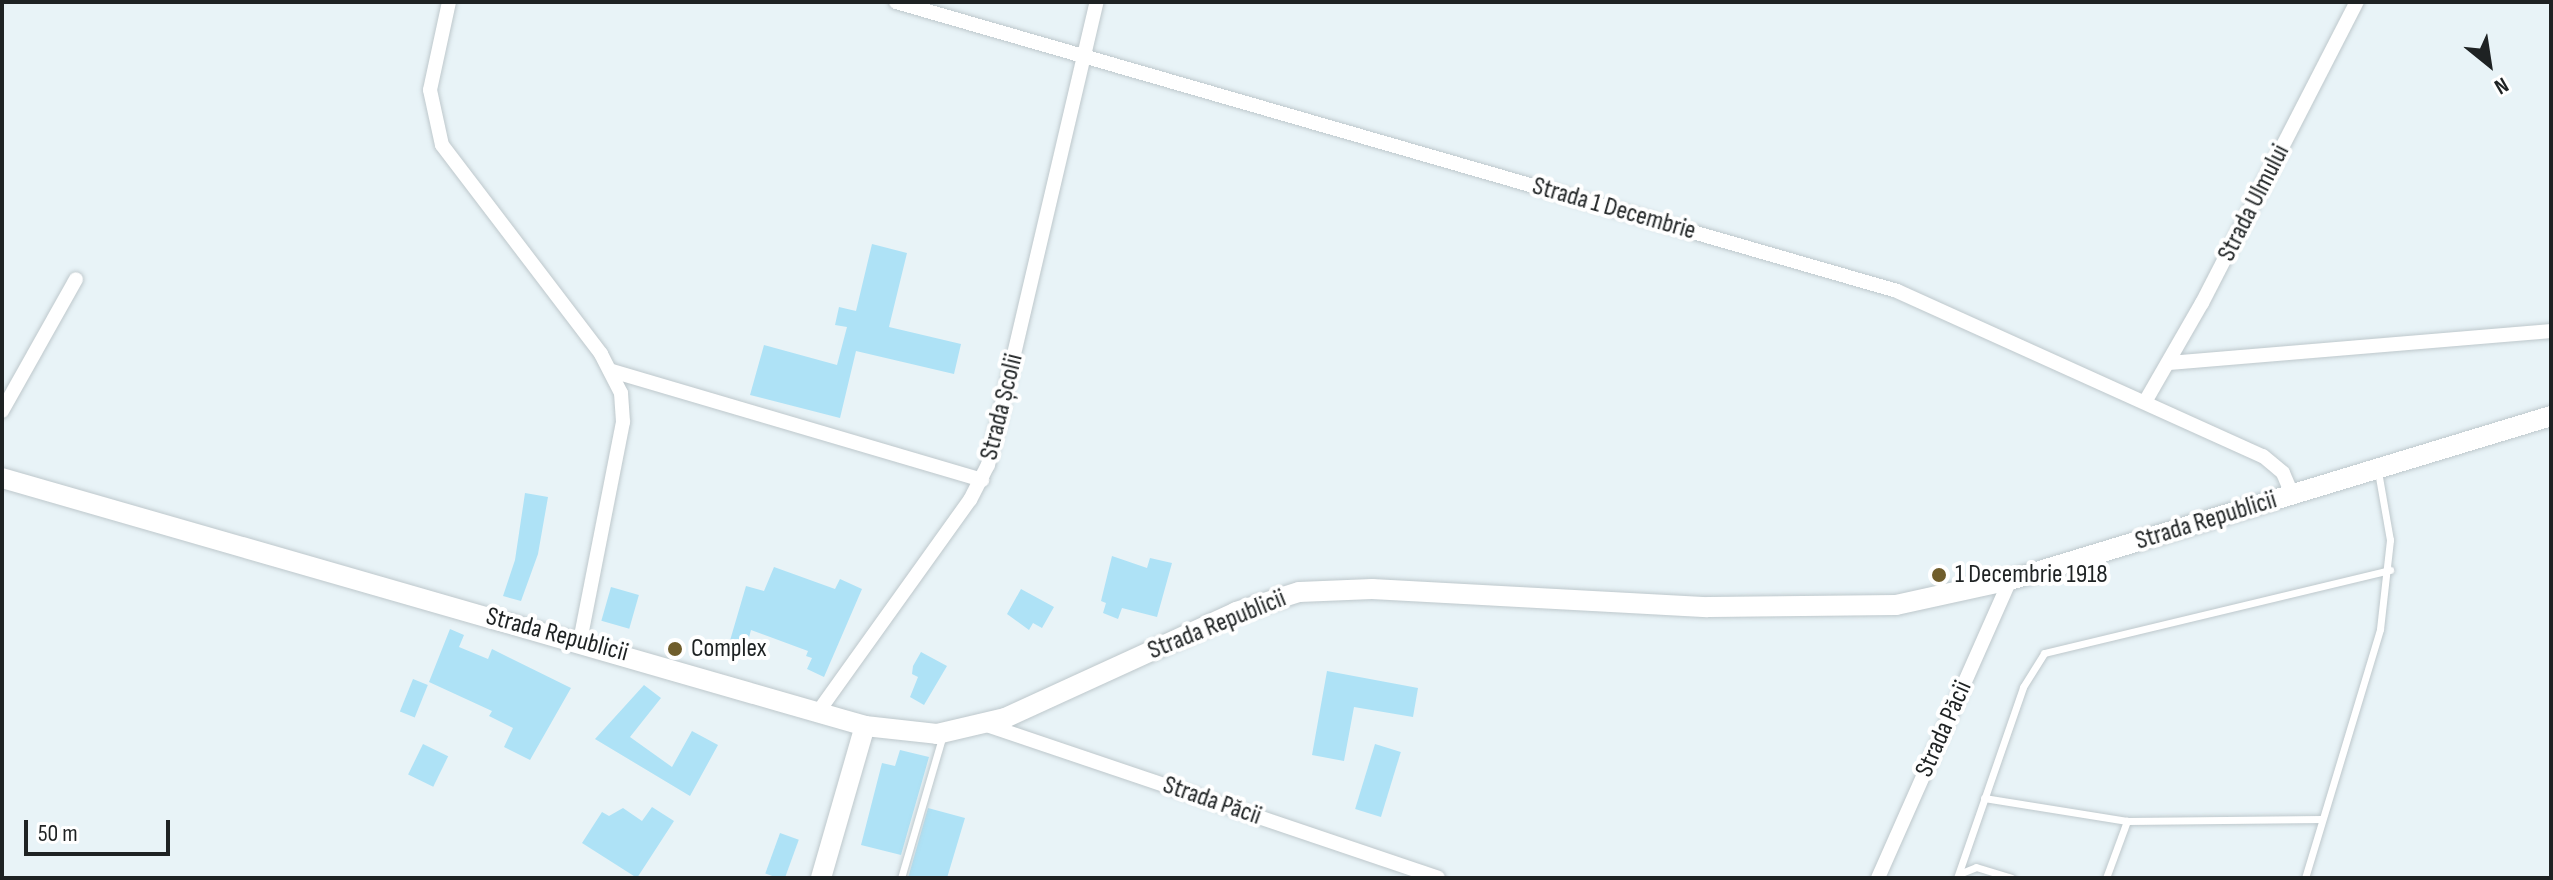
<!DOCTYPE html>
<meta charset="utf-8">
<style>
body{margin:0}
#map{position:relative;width:2553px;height:880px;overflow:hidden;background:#e8f3f7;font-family:"Sofia Sans Condensed",sans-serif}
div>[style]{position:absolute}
.building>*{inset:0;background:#aee2f6;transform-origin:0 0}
.roads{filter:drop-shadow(0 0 2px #bec8cc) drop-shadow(0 0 2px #bec8cc)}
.lane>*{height:7px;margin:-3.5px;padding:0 3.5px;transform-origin:3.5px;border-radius:3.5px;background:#fff}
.street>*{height:14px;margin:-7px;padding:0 7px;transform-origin:7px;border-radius:7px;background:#fff}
.secondary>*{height:20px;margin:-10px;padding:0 10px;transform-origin:10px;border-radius:10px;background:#fff}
.dots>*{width:22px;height:22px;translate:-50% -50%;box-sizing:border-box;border:4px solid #fff;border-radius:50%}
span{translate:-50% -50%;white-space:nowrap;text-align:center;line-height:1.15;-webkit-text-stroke:8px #fff;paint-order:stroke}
.street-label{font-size:26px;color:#1e2223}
.poi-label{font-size:26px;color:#1e2223}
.left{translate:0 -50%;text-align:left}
.frame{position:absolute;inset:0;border:4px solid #1e2223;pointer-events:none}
.north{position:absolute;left:2449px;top:24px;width:80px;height:80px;-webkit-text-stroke:6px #fff;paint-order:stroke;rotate:150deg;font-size:22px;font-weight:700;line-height:32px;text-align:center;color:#1e2223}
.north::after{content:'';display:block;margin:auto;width:28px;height:36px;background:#1e2223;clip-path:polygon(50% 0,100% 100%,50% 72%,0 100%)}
.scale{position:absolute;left:24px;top:820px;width:146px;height:36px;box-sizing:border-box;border:4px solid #1e2223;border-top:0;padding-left:10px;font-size:24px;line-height:28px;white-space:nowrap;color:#1e2223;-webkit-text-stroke:6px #fff;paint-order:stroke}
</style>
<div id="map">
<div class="building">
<div style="clip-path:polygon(872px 244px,907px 253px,889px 327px,961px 344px,954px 374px,856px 351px,840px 418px,750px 395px,764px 345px,837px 365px,847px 327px,835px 325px,839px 307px,856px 311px)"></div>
<div style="clip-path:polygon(525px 493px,548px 497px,538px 554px,521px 601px,503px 596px,515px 560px)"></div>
<div style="clip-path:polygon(1112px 556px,1147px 568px,1150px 558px,1172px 563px,1157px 617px,1122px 608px,1118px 619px,1103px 613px,1106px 603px,1101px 601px)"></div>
<div style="clip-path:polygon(774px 567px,835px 589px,840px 579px,862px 589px,824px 677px,807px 669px,812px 658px,806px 656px,808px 651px,751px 630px,746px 649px,729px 644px,746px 586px,764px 591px)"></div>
<div style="left:611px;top:587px;width:29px;height:35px;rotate:16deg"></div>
<div style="clip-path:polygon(1021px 589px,1054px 607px,1042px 628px,1033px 623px,1029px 630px,1007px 614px)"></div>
<div style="clip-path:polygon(450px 629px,464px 635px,459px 647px,488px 659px,492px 649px,571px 688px,530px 760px,504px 747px,513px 728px,489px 716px,492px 711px,429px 682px)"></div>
<div style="clip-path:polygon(921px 652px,947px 666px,924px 705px,910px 697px,918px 677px,912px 674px,913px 666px)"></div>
<div style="clip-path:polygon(1327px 671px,1418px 688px,1413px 717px,1354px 707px,1344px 761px,1312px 755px)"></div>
<div style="left:413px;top:679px;width:16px;height:35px;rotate:22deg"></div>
<div style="clip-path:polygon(644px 685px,661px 698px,630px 737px,672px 767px,692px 731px,718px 745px,690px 796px,595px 739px)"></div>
<div style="left:423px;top:744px;width:28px;height:34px;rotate:26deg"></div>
<div style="left:1375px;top:744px;width:27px;height:68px;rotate:17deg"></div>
<div style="clip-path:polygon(900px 750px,929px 757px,901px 855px,861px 845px,882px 763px,895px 766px)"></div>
<div style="clip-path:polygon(652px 807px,674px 821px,637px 878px,582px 843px,602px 812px,609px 816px,623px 808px,642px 821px)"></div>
<div style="clip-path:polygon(928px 808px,965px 818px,947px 878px,908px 878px)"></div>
<div style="left:780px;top:833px;width:20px;height:43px;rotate:20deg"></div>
</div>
<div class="roads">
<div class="lane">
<div style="left:1984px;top:798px;width:145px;rotate:9.1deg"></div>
<div style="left:2127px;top:821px;width:195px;rotate:-0.6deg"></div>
<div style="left:1959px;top:874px;width:18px;rotate:-22deg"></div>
<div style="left:1976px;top:867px;width:37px;rotate:17deg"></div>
<div style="left:901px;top:878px;width:150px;rotate:-73.7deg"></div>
<div style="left:1957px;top:878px;width:202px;rotate:-70.9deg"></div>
<div style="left:2023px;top:687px;width:40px;rotate:-58deg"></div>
<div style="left:2044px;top:653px;width:356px;rotate:-13.5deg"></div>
<div style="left:2106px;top:878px;width:61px;rotate:-69.8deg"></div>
<div style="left:2305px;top:878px;width:260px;rotate:-73.2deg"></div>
<div style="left:2380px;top:629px;width:90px;rotate:-83.6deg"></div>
<div style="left:2390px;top:540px;width:70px;rotate:-99.9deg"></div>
</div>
<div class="street">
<div style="left:449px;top:2px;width:90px;rotate:102.2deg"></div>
<div style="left:430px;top:90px;width:56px;rotate:77.7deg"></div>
<div style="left:442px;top:145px;width:263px;rotate:52.7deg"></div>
<div style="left:601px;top:354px;width:44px;rotate:62.9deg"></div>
<div style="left:621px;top:393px;width:29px;rotate:86deg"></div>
<div style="left:623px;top:422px;width:223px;rotate:101.1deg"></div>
<div style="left:896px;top:2px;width:1042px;rotate:16.1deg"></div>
<div style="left:1897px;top:291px;width:401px;rotate:24.3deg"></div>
<div style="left:2263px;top:456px;width:26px;rotate:40deg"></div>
<div style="left:2283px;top:473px;width:25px;rotate:67deg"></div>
<div style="left:2170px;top:363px;width:382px;rotate:-4.8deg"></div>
<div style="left:612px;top:371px;width:386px;rotate:16.4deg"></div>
<div style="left:2145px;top:402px;width:114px;rotate:-60.1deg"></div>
<div style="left:2202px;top:303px;width:339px;rotate:-62.8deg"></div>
<div style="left:2px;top:411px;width:151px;rotate:-60.7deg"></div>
<div style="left:818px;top:712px;width:261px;rotate:-54.4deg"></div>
<div style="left:970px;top:500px;width:39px;rotate:-63deg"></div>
<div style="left:988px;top:465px;width:476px;rotate:-76.8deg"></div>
<div style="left:987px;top:725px;width:476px;rotate:18.7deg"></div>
<div style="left:1878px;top:878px;width:326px;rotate:-66.1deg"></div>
</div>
<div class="secondary">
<div style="left:2px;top:478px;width:898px;rotate:16.03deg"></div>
<div style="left:865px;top:726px;width:72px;rotate:6.3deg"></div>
<div style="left:937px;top:734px;width:70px;rotate:-13.2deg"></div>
<div style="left:1005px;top:718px;width:254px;rotate:-24.6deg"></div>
<div style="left:1236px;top:612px;width:66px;rotate:-17.6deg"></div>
<div style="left:1299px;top:592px;width:73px;rotate:-2.4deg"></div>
<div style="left:1372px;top:589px;width:336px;rotate:3.1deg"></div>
<div style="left:1708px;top:607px;width:188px;rotate:-0.6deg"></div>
<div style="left:1896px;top:605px;width:117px;rotate:-12.4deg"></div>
<div style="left:2010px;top:580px;width:565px;rotate:-16.86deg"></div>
<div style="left:821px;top:878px;width:158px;rotate:-73.9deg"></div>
</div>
</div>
<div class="dots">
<div style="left:1939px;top:575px;background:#705e2c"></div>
<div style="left:675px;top:649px;background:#705e2c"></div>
</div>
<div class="street-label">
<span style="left:2254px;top:203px;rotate:-63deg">Strada Ulmului</span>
<span style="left:1614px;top:209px;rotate:16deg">Strada 1 Decembrie</span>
<span style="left:1002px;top:407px;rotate:-76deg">Strada Școlii</span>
<span style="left:2206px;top:521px;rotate:-17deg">Strada Republicii</span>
<span style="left:1217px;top:625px;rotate:-22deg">Strada Republicii</span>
<span style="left:557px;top:635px;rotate:15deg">Strada Republicii</span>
<span style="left:1944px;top:729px;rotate:-66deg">Strada Păcii</span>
<span style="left:1212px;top:801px;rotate:19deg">Strada Păcii</span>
</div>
<div class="poi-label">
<span class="left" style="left:1955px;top:575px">1 Decembrie 1918</span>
<span class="left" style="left:691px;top:649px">Complex</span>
</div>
<div class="frame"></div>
<div class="north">N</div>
<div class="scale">50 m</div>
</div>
